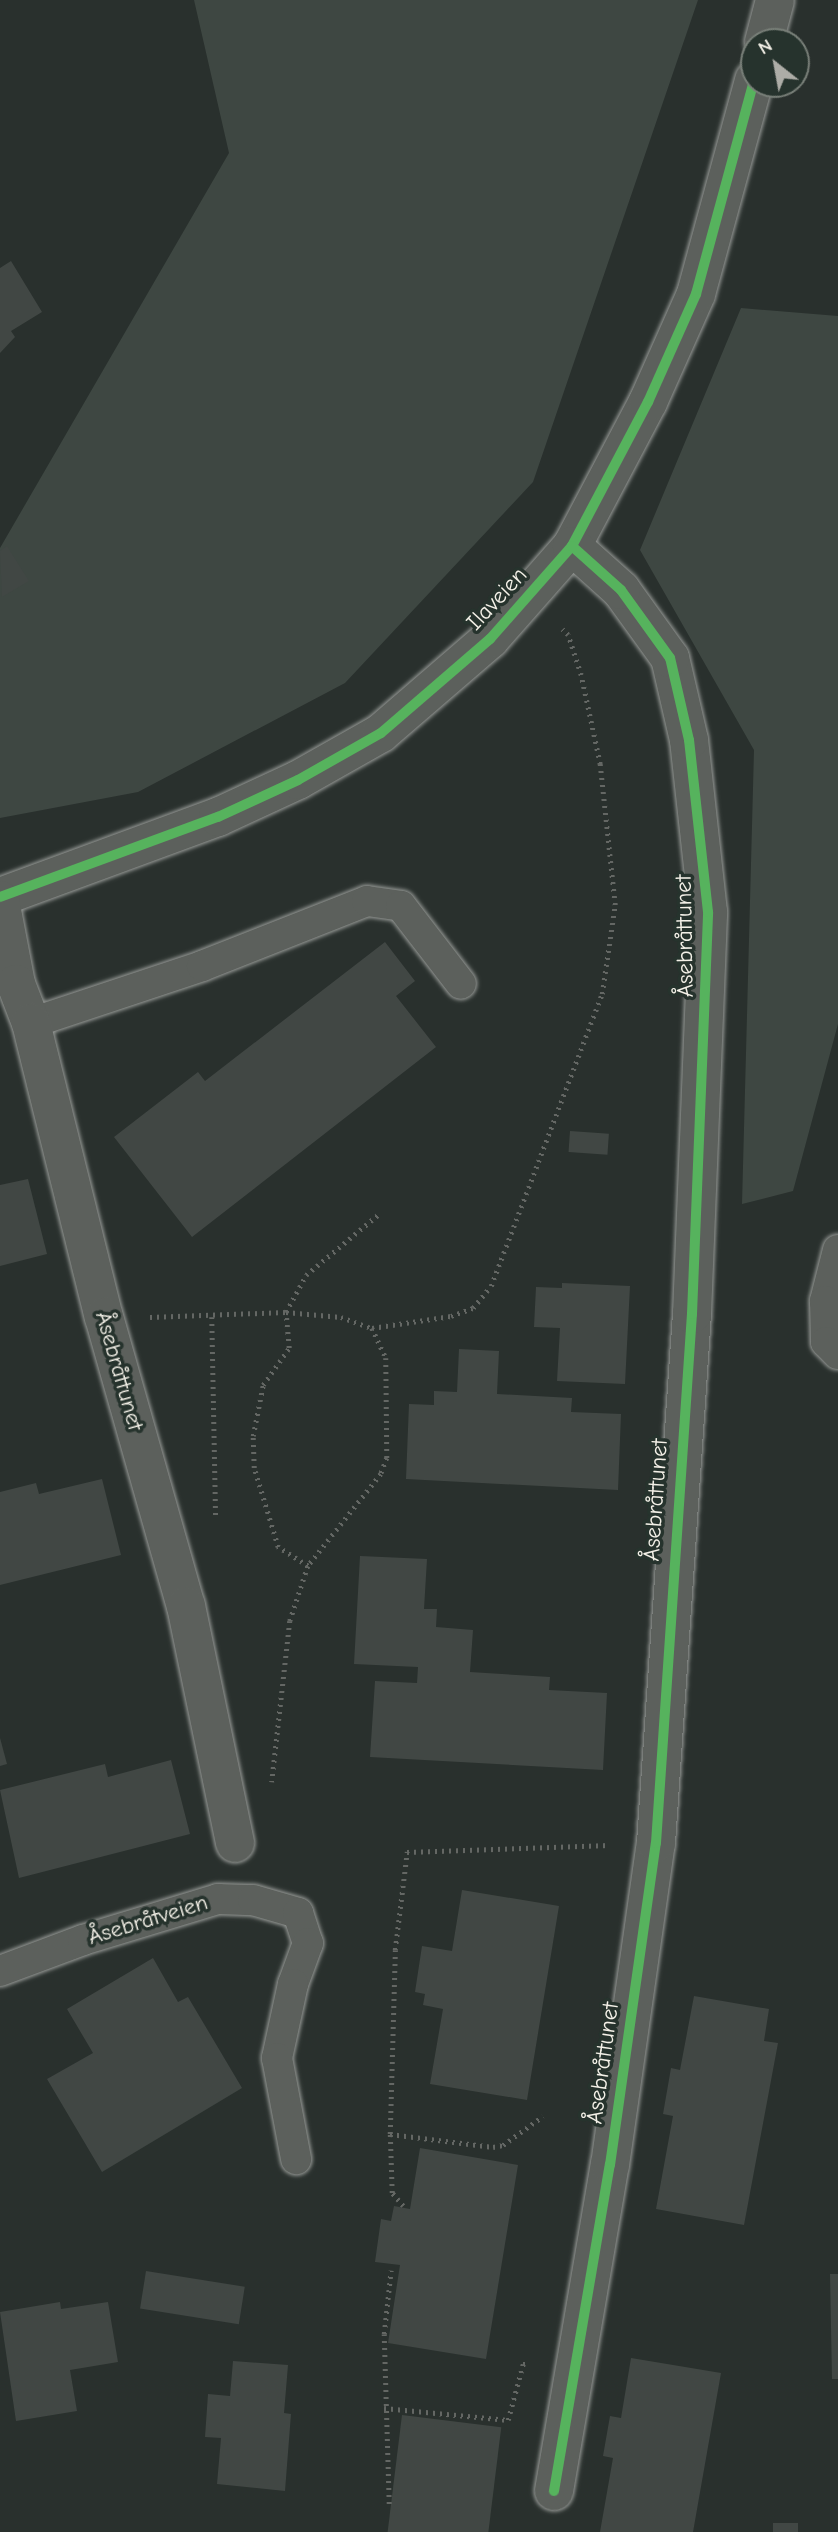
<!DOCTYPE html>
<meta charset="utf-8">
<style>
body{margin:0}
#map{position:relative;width:838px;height:2532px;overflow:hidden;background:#29302d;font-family:"Comic Neue",sans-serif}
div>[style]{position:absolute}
.green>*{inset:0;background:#3e4742}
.building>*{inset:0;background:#414744;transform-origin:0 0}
.path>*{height:4.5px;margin-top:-2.25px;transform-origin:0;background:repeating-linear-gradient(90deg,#646764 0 2px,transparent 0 7px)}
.roads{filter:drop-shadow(0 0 2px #969996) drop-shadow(0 0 2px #969996)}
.lane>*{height:30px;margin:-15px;padding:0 15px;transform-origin:15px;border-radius:15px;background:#5c605c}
.street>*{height:38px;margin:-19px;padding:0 19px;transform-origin:19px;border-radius:19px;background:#5c605c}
.cycleway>*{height:10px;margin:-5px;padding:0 5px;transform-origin:5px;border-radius:5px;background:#56b35d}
span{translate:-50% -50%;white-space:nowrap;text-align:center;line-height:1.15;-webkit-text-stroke:7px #26332d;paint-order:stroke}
.street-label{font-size:23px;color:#f4f1e8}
.north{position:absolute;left:740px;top:28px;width:70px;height:70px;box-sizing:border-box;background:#26332d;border:2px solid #787f78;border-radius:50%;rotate:329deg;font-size:19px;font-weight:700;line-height:28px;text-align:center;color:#f4f1e8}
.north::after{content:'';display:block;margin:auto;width:24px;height:32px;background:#adada7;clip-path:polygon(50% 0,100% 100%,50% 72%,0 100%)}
</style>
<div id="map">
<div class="green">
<div style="clip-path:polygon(194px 0,698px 0,533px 482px,345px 683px,138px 792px,0 818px,0 548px,229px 153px)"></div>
<div style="clip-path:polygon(741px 308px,838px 316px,838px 1024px,793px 1191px,742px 1204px,754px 750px,640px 550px)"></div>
</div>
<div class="building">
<div style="clip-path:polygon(11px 261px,42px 312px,11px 331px,15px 337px,0 353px,0 268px)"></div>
<div style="clip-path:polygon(7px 546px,29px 581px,2px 597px,0 551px)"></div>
<div style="clip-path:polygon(385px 942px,415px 981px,396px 996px,436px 1047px,192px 1237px,114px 1137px,198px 1072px,205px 1081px)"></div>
<div style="left:570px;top:1131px;width:39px;height:21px;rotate:4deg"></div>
<div style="clip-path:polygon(28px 1179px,47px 1254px,0 1266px,0 1185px)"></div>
<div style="clip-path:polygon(562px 1283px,630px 1286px,625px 1384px,557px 1381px,560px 1328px,534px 1327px,536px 1287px,562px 1288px)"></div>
<div style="clip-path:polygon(459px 1349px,499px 1351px,497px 1394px,572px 1398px,571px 1412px,621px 1414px,618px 1490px,406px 1479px,409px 1404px,434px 1405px,434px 1391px,457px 1392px)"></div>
<div style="clip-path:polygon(102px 1479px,121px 1555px,0 1585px,0 1492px,36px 1483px,39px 1494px)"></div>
<div style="clip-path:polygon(360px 1556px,427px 1559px,424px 1609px,437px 1609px,436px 1627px,473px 1630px,470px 1672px,550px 1677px,549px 1690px,607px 1693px,603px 1770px,370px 1757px,375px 1681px,417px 1683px,418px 1667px,354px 1664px)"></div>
<div style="clip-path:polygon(0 1738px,7px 1764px,0 1766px)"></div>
<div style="clip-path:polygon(171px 1760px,190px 1834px,19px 1878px,0 1790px,105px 1764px,108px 1777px)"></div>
<div style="clip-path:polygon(462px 1890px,559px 1906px,527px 2100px,430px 2084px,443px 2009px,423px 2005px,425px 1994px,415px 1992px,422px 1946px,452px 1951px)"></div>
<div style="clip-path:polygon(153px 1958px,178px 2002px,188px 1997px,242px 2088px,102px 2172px,47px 2079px,93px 2053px,67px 2009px)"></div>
<div style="clip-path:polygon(694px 1996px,769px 2009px,764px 2041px,778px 2043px,744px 2225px,656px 2209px,673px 2116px,663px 2114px,671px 2068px,680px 2070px)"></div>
<div style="clip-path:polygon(420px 2148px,518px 2165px,486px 2359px,388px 2343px,400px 2265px,375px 2262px,381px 2219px,391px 2221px,394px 2206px,410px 2209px)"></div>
<div style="left:146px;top:2271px;width:100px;height:38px;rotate:9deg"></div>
<div style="clip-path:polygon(830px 2274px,838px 2274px,838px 2379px,832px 2379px)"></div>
<div style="clip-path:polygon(60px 2302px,61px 2309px,108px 2302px,118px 2362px,70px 2370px,77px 2411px,16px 2421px,0 2312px)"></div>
<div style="clip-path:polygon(631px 2358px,721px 2373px,693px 2532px,600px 2532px,613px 2458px,603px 2456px,610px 2416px,621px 2418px)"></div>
<div style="clip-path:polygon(233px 2361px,288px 2365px,284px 2413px,291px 2414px,285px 2491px,217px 2484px,221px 2438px,205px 2437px,208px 2394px,230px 2396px)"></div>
<div style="left:402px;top:2415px;width:100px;height:118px;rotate:7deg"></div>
<div style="left:773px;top:2523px;width:25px;height:9px"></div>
</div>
<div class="path">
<div style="left:150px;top:1317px;width:136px;rotate:-2.1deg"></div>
<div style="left:286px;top:1312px;width:55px;rotate:5.2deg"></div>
<div style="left:341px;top:1317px;width:33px;rotate:20deg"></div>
<div style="left:372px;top:1328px;width:33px;rotate:65deg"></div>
<div style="left:386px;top:1358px;width:100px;rotate:89.4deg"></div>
<div style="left:387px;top:1458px;width:17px;rotate:111deg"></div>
<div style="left:381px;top:1474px;width:117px;rotate:128.4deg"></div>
<div style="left:308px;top:1566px;width:58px;rotate:108.1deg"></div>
<div style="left:290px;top:1621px;width:162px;rotate:96.4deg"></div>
<div style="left:212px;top:1317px;width:200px;rotate:88.9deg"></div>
<div style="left:372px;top:1328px;width:80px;rotate:-8.6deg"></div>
<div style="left:451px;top:1316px;width:23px;rotate:-20deg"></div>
<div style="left:473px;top:1308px;width:28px;rotate:-51deg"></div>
<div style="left:491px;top:1286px;width:312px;rotate:-69.2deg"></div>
<div style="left:602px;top:994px;width:90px;rotate:-81.7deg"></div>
<div style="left:615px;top:905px;width:142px;rotate:-96.1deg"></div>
<div style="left:600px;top:764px;width:91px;rotate:-102.1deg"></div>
<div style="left:581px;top:675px;width:42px;rotate:-108deg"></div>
<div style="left:568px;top:635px;width:8px;rotate:-135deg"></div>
<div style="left:308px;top:1566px;width:36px;rotate:-148deg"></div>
<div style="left:278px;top:1547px;width:83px;rotate:-106.9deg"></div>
<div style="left:254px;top:1468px;width:32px;rotate:-92deg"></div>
<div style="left:253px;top:1436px;width:52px;rotate:-78.9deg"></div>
<div style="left:263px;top:1385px;width:45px;rotate:-54.9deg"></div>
<div style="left:289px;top:1348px;width:36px;rotate:-95deg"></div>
<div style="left:286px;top:1312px;width:42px;rotate:-61.6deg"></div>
<div style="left:306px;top:1275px;width:95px;rotate:-39.9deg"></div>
<div style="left:390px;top:2134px;width:104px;rotate:7.2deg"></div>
<div style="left:493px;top:2147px;width:10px;rotate:-11deg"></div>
<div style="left:503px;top:2145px;width:49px;rotate:-35.9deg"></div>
<div style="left:403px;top:2206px;width:17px;rotate:-130deg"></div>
<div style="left:392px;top:2193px;width:59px;rotate:-91.9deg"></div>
<div style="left:390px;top:2134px;width:184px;rotate:-88.4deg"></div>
<div style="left:395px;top:1950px;width:99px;rotate:-83deg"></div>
<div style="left:407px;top:1852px;width:203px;rotate:-2deg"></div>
<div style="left:384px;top:2408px;width:125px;rotate:5.5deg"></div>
<div style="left:508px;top:2420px;width:58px;rotate:-75deg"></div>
<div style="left:523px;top:2364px;width:6px"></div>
<div style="left:389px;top:2504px;width:170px;rotate:-91.7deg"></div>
<div style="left:384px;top:2334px;width:64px;rotate:-83.8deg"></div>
</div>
<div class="roads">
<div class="lane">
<div style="left:31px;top:1023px;width:180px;rotate:-18.4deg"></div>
<div style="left:202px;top:966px;width:177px;rotate:-21.5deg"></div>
<div style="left:367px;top:901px;width:34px;rotate:8deg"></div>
<div style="left:401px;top:906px;width:98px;rotate:52.4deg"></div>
<div style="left:838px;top:1250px;width:53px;rotate:104.3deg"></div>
<div style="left:825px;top:1301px;width:41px;rotate:88.6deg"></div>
<div style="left:826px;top:1342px;width:17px;rotate:45deg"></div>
<div style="left:0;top:1971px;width:89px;rotate:-20.5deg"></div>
<div style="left:83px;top:1940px;width:141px;rotate:-16.9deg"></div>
<div style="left:218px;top:1899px;width:35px;rotate:2deg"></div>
<div style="left:253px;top:1900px;width:47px;rotate:16.1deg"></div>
<div style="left:298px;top:1913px;width:32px;rotate:72deg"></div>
<div style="left:308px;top:1943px;width:44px;rotate:110.1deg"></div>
<div style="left:293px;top:1984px;width:76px;rotate:102.2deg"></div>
<div style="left:277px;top:2058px;width:103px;rotate:79.3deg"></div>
</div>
<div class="street">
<div style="left:764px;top:42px;width:43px;rotate:-75.3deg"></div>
<div style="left:0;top:897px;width:232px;rotate:-20.2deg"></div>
<div style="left:218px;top:817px;width:88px;rotate:-24.8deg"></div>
<div style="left:298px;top:780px;width:95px;rotate:-29.5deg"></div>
<div style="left:381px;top:733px;width:144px;rotate:-40.8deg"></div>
<div style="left:490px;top:639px;width:124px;rotate:-48.6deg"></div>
<div style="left:572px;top:546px;width:163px;rotate:-62.2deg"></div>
<div style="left:648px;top:402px;width:118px;rotate:-66deg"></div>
<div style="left:696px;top:294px;width:222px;rotate:-74.8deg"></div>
<div style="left:0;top:900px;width:86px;rotate:79.2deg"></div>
<div style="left:16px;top:984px;width:42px;rotate:69deg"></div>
<div style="left:31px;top:1023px;width:303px;rotate:76.1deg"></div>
<div style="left:104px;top:1317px;width:300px;rotate:74.2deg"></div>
<div style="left:186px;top:1606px;width:242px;rotate:78.3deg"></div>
<div style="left:554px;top:2491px;width:331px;rotate:-80.3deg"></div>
<div style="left:610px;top:2165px;width:325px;rotate:-81.9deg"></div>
<div style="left:656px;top:1843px;width:530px;rotate:-86.11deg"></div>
<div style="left:692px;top:1314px;width:402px;rotate:-87.7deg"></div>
<div style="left:708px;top:912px;width:173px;rotate:-96.3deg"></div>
<div style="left:689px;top:740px;width:84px;rotate:-103deg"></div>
<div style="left:670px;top:658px;width:84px;rotate:-125.8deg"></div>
<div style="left:621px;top:590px;width:66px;rotate:-138.1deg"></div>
</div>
</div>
<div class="cycleway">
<div style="left:0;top:897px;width:232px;rotate:-20.2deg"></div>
<div style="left:218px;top:817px;width:88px;rotate:-24.8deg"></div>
<div style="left:298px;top:780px;width:95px;rotate:-29.5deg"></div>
<div style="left:381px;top:733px;width:144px;rotate:-40.8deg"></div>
<div style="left:490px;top:639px;width:124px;rotate:-48.6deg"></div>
<div style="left:572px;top:546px;width:163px;rotate:-62.2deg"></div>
<div style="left:648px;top:402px;width:118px;rotate:-66deg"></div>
<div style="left:696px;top:294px;width:222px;rotate:-74.8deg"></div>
<div style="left:554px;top:2491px;width:331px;rotate:-80.3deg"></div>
<div style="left:610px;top:2165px;width:325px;rotate:-81.9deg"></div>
<div style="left:656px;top:1843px;width:530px;rotate:-86.11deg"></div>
<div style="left:692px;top:1314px;width:402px;rotate:-87.7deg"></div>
<div style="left:708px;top:912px;width:173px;rotate:-96.3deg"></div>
<div style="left:689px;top:740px;width:84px;rotate:-103deg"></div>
<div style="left:670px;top:658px;width:84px;rotate:-125.8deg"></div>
<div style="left:621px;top:590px;width:66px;rotate:-138.1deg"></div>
</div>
<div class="street-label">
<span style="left:497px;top:599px;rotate:-47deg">Ilaveien</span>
<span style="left:685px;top:936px;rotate:-91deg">Åsebråttunet</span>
<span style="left:119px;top:1371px;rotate:74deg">Åsebråttunet</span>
<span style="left:656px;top:1500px;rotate:-86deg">Åsebråttunet</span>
<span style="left:148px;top:1920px;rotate:-17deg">Åsebråtveien</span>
<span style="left:603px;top:2063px;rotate:-82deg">Åsebråttunet</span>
</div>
<div class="north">N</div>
</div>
